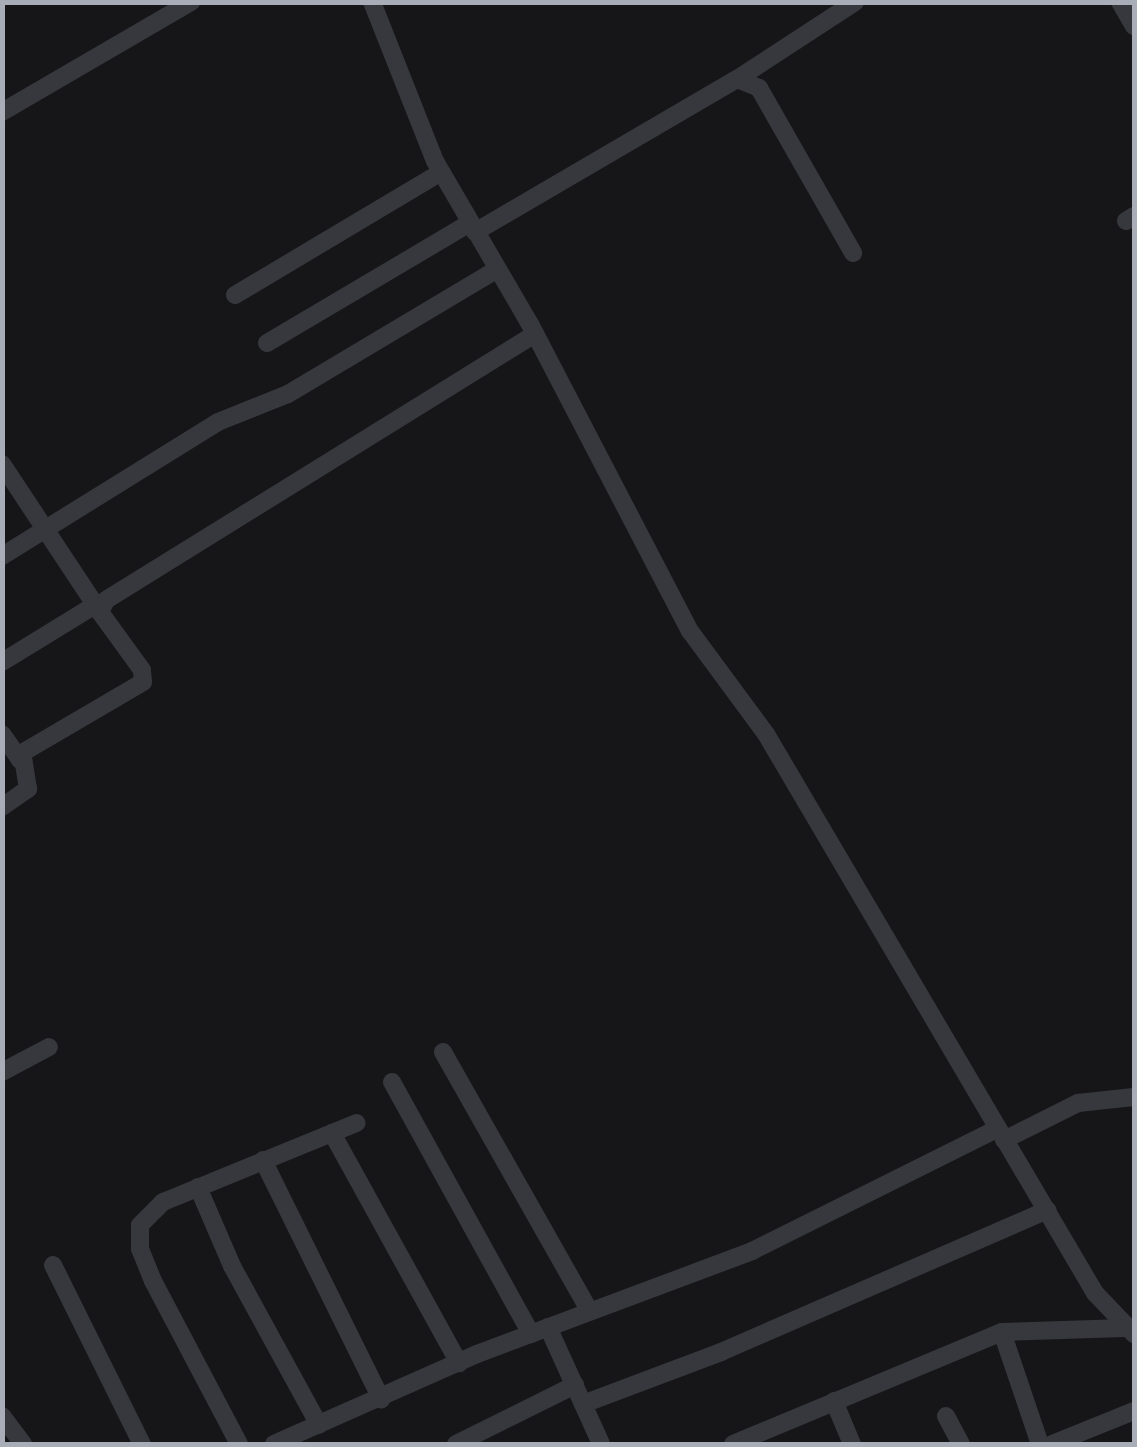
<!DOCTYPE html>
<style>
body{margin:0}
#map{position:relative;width:1137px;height:1447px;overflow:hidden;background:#161618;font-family:Raleway,sans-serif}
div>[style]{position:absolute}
.minor>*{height:18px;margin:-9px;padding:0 9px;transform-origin:9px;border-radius:9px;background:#37383d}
span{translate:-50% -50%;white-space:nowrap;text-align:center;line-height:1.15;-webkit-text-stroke:9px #111113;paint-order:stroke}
.frame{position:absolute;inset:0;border:5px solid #a8adb8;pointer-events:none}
</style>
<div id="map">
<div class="minor">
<div style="left:372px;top:2px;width:171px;rotate:68.4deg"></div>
<div style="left:435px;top:161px;width:189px;rotate:59.8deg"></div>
<div style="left:530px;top:324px;width:346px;rotate:62.5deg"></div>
<div style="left:690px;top:631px;width:128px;rotate:53.6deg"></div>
<div style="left:766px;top:734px;width:649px;rotate:59.52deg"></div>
<div style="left:1095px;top:1293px;width:57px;rotate:46.4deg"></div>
<div style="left:1120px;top:2px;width:28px;rotate:60deg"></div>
<div style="left:737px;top:79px;width:141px;rotate:-33.1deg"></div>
<div style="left:2px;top:112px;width:219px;rotate:-30.2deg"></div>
<div style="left:1126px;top:221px;width:9px;rotate:-32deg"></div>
<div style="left:475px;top:232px;width:303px;rotate:-30.3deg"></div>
<div style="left:737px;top:79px;width:24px;rotate:22deg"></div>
<div style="left:759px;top:88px;width:190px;rotate:60.3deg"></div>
<div style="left:235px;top:295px;width:240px;rotate:-30.8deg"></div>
<div style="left:267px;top:343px;width:236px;rotate:-30.6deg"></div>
<div style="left:2px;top:464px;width:178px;rotate:56.5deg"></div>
<div style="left:2px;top:556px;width:254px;rotate:-31.8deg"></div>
<div style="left:218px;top:422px;width:75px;rotate:-21.8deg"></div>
<div style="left:288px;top:394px;width:244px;rotate:-30.8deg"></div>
<div style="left:2px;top:662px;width:109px;rotate:-31.5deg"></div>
<div style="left:2px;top:734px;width:32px;rotate:55deg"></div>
<div style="left:2px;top:807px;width:32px;rotate:-35deg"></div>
<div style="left:28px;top:789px;width:36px;rotate:-99deg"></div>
<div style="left:22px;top:753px;width:140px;rotate:-30.4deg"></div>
<div style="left:143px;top:682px;width:12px;rotate:-95deg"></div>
<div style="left:142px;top:670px;width:72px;rotate:-125.9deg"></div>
<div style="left:100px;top:612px;width:13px;rotate:-63deg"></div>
<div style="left:106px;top:600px;width:505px;rotate:-31.8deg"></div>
<div style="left:443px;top:1052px;width:296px;rotate:60.5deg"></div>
<div style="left:2px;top:1072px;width:53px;rotate:-28deg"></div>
<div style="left:392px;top:1082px;width:288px;rotate:61.1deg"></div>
<div style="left:332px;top:1133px;width:263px;rotate:61.1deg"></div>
<div style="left:1004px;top:1140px;width:83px;rotate:-26.6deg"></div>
<div style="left:1078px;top:1103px;width:56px;rotate:-6.1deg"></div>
<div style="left:263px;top:1160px;width:267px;rotate:63.7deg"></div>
<div style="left:198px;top:1187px;width:86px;rotate:66.7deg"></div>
<div style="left:232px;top:1266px;width:181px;rotate:61.3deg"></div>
<div style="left:53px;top:1265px;width:200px;rotate:63.6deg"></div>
<div style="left:548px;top:1327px;width:128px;rotate:65.6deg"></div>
<div style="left:1002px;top:1332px;width:118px;rotate:71.3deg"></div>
<div style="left:834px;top:1401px;width:47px;rotate:67.3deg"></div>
<div style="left:583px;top:1404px;width:147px;rotate:-20.6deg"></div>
<div style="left:721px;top:1352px;width:356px;rotate:-23.5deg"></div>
<div style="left:2px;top:1416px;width:35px;rotate:53deg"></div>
<div style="left:946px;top:1416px;width:32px;rotate:62deg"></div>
<div style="left:239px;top:1444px;width:184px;rotate:-117.8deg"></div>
<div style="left:153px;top:1281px;width:35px;rotate:-112deg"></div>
<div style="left:140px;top:1249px;width:24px;rotate:-90deg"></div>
<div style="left:140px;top:1225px;width:33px;rotate:-45deg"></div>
<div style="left:163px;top:1202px;width:209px;rotate:-22.2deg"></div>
<div style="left:274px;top:1444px;width:222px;rotate:-23.9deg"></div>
<div style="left:477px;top:1354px;width:294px;rotate:-20.5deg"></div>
<div style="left:752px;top:1251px;width:274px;rotate:-26.5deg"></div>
<div style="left:456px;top:1444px;width:133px;rotate:-26.4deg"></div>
<div style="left:733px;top:1444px;width:291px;rotate:-22.6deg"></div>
<div style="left:1002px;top:1332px;width:122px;rotate:-1.9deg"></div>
<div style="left:1052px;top:1444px;width:88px;rotate:-21.9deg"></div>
</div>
<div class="frame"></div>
</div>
